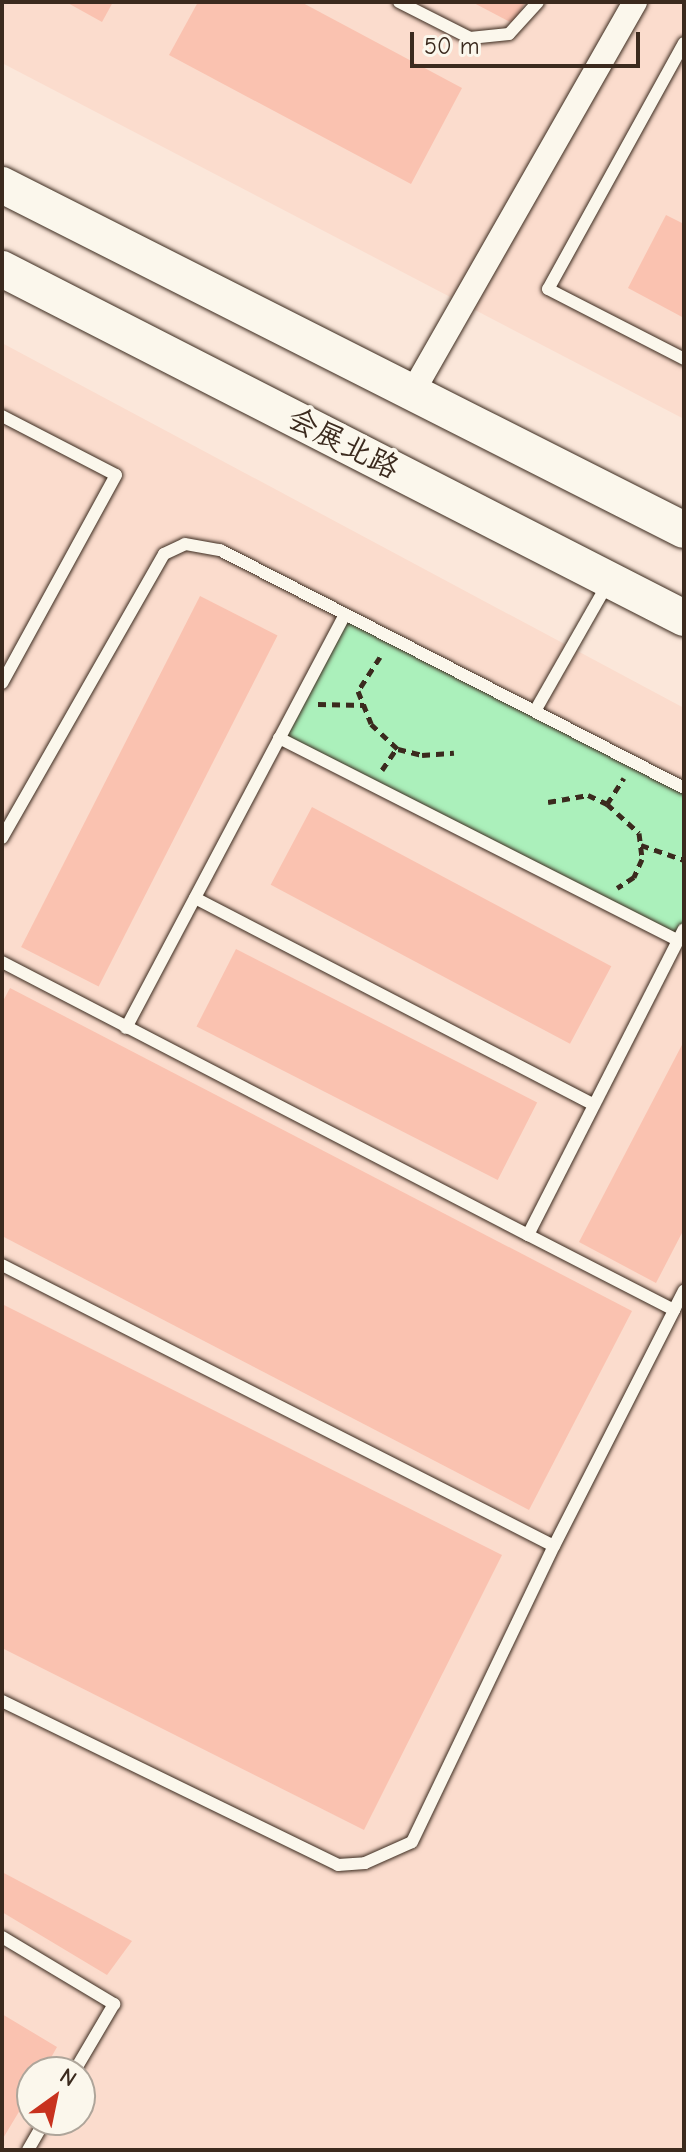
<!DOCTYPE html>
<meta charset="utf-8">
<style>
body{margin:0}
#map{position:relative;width:686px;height:2152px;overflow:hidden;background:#fbe7da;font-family:"Comic Neue","LXGW WenKai TC",sans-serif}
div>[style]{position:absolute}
.built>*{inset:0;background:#fbdccd}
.green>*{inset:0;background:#abf0bb}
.building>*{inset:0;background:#fac2b0;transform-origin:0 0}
.path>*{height:5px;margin-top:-2.5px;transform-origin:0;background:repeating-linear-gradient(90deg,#3b2a1e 0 8px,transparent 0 14px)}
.roads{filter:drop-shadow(0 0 2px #3b2a1e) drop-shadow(0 0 2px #3b2a1e)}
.lane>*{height:12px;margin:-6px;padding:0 6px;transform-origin:6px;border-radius:6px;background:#fbf7ec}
.street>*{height:24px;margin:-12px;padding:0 12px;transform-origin:12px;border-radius:12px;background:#fbf7ec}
.secondary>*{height:36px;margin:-18px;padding:0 18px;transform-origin:18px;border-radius:18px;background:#fbf7ec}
span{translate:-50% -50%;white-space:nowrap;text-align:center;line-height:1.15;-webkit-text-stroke:8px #fbf7ec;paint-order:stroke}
.street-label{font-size:30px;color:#3b2a1e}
.frame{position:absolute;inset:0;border:4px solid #3b2a1e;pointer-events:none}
.north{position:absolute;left:16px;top:2056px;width:80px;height:80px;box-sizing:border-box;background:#fbf7ec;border:2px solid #aea59a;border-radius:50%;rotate:33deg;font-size:22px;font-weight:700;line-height:32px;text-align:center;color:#3b2a1e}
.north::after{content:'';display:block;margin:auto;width:28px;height:36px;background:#c8321e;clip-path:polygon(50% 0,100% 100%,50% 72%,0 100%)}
.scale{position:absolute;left:410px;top:32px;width:230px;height:36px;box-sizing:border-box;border:4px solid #3b2a1e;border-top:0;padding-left:10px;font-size:24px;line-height:28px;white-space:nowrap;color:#3b2a1e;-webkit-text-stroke:6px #fbf7ec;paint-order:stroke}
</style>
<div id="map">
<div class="built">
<div style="clip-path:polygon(2px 2px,684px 2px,684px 419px,2px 63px)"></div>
<div style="clip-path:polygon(evenodd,2px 343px,684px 708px,684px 2150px,2px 2150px,2px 343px,32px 2072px,80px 2072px,80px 2120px,32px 2120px,32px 2072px)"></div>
</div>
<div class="green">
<div style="clip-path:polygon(345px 614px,684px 788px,684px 929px,678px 940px,279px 738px)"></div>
</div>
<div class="building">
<div style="clip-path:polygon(66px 2px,113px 2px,102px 22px)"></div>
<div style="clip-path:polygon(198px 2px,301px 2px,462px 88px,411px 184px,169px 55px)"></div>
<div style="clip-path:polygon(472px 2px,525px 2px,514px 24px)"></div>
<div style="clip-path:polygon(666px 215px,684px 224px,684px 318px,628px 288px)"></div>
<div style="left:200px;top:596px;width:87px;height:394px;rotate:27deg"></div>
<div style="left:312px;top:807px;width:339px;height:88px;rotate:28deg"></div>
<div style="left:236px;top:949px;width:338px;height:87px;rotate:27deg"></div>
<div style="clip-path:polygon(10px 988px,632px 1311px,529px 1510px,2px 1236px,2px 1003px)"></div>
<div style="clip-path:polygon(684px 1041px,684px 1229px,656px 1283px,579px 1242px)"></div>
<div style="clip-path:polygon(2px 1304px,502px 1555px,364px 1830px,2px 1648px)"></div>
<div style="clip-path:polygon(2px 1872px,132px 1941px,107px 1975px,2px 1912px)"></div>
<div style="clip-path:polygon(2px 2014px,57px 2047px,43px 2072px,32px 2072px,32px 2090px,2px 2140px)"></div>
</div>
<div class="path">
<div style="left:380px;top:657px;width:40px;rotate:122.9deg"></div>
<div style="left:358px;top:691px;width:35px;rotate:68deg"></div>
<div style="left:371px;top:724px;width:37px;rotate:43deg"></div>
<div style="left:398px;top:749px;width:25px;rotate:14deg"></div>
<div style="left:422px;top:755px;width:32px;rotate:-4deg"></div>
<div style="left:318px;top:704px;width:46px;rotate:1.2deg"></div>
<div style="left:382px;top:770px;width:27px;rotate:-56deg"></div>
<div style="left:548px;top:802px;width:41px;rotate:-9.9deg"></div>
<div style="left:588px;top:795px;width:21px;rotate:25deg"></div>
<div style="left:607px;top:804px;width:43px;rotate:42.2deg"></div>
<div style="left:639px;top:833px;width:26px;rotate:83deg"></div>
<div style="left:642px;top:859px;width:20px;rotate:114deg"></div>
<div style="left:634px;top:877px;width:20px;rotate:147deg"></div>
<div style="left:607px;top:804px;width:31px;rotate:-57deg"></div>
<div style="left:641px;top:845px;width:46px;rotate:19.2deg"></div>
</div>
<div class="roads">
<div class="lane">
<div style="left:399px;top:2px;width:80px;rotate:26.9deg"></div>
<div style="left:470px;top:38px;width:39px;rotate:-6deg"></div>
<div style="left:509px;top:34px;width:43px;rotate:-47.8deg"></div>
<div style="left:684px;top:43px;width:281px;rotate:118.9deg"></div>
<div style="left:548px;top:289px;width:153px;rotate:27.2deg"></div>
<div style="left:2px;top:416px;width:128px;rotate:27.4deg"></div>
<div style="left:116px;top:475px;width:237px;rotate:118.7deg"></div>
<div style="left:535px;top:711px;width:147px;rotate:-60.3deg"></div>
<div style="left:279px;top:738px;width:447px;rotate:26.9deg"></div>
<div style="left:2px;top:838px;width:327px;rotate:-60.3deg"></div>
<div style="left:164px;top:554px;width:23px;rotate:-25deg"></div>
<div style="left:185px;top:544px;width:36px;rotate:10deg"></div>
<div style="left:220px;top:550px;width:521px;rotate:27.15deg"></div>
<div style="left:195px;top:898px;width:449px;rotate:27.4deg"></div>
<div style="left:2px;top:962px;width:593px;rotate:27.43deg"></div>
<div style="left:126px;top:1028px;width:468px;rotate:-62.1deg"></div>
<div style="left:2px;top:1265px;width:619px;rotate:26.98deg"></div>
<div style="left:554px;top:1546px;width:265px;rotate:-63deg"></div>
<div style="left:674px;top:1310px;width:164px;rotate:-152.8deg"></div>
<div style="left:528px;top:1235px;width:343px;rotate:-63deg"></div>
<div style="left:674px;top:1310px;width:22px;rotate:-63deg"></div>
<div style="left:2px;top:1701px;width:374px;rotate:26deg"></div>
<div style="left:338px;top:1865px;width:27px;rotate:-4deg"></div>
<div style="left:365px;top:1863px;width:51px;rotate:-24.1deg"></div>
<div style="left:412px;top:1842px;width:328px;rotate:-64.4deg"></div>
<div style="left:2px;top:1937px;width:131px;rotate:30.9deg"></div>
<div style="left:114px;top:2004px;width:79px;rotate:120.5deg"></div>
<div style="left:28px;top:2150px;width:34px;rotate:-60deg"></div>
</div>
<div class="street">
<div style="left:412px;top:393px;width:450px;rotate:-60.3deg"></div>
</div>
<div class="secondary">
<div style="left:2px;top:185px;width:764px;rotate:26.83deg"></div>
<div style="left:2px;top:269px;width:766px;rotate:27.1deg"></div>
</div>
</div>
<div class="street-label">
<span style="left:343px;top:444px;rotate:27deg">会展北路</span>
</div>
<div class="frame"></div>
<div class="north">N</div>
<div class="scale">50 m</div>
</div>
